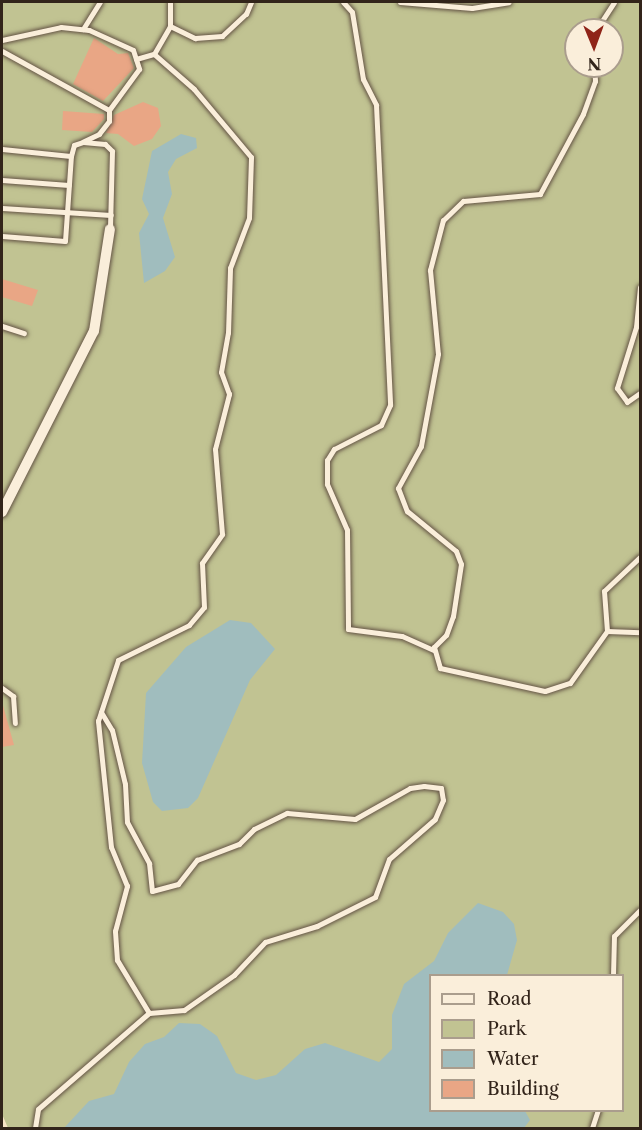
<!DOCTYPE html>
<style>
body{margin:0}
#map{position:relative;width:642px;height:1130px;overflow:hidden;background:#f8e5c6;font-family:"Libre Caslon Text",serif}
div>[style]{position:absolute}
.green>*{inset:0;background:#c1c392}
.water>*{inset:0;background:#a0bdbe}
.building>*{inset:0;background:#e9a685}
.roads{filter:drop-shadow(0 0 2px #645445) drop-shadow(0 0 2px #645445)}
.lane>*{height:5px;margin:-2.5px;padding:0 2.5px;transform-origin:2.5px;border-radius:2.5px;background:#faeeda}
.street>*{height:10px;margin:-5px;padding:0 5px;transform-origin:5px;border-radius:5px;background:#faeeda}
span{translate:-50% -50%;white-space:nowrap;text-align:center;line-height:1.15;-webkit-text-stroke:4.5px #faeeda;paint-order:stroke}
.frame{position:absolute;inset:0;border:3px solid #32241a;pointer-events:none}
.legend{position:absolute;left:429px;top:974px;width:195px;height:138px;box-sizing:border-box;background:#faeeda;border:2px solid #aa9d8d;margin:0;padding:8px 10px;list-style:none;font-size:18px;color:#32241a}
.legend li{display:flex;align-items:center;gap:12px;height:30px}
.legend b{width:30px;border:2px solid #aa9d8d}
.north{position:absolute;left:564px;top:18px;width:60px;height:60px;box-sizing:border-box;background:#faeeda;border:2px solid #aa9d8d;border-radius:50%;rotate:179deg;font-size:16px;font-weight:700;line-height:24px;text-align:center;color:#32241a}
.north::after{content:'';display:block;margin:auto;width:21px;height:27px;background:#8f2418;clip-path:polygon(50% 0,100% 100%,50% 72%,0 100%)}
</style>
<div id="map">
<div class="green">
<div style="clip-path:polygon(evenodd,2px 2px,640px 2px,640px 1128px,8px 1128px,2px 1114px,2px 2px,576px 30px,612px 30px,612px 66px,576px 66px,576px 30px,2px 2px,430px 976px,622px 976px,622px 1110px,430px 1110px,430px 976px)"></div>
</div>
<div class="water">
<div style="clip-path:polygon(181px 134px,196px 138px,197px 148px,176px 159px,168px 172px,172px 194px,163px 218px,175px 257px,165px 271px,144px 283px,139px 233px,149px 214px,142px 199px,152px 151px)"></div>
<div style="clip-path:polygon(230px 620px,251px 623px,275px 649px,250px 680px,198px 798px,188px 808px,162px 811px,153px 802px,142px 763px,146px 693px,186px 647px)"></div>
<div style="clip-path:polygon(478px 903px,503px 912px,514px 924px,517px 940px,507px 975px,430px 976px,430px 1110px,525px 1111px,530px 1120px,524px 1128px,64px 1128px,89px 1101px,114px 1094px,129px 1062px,145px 1044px,164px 1037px,179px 1023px,200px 1024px,217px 1036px,236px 1073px,256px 1080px,276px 1075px,305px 1049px,325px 1043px,379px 1062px,392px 1049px,392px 1015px,404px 984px,434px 961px,448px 933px)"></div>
</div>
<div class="building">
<div style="clip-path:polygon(94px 38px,118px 54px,128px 53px,134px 68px,103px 101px,73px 84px)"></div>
<div style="clip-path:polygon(143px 102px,158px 108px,161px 126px,152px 139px,134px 146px,118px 134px,106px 133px,114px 115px)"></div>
<div style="clip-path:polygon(63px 111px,104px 114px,104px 119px,92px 132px,62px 130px)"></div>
<div style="clip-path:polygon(2px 279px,38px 290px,32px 306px,2px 297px)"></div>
<div style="clip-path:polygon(2px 702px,14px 745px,2px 747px)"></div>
</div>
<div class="roads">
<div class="lane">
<div style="left:343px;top:2px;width:13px;rotate:48deg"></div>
<div style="left:352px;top:12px;width:68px;rotate:80.7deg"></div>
<div style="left:363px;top:79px;width:29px;rotate:63deg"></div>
<div style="left:376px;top:105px;width:300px;rotate:87.3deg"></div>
<div style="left:390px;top:405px;width:22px;rotate:114deg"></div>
<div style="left:381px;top:425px;width:53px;rotate:152.9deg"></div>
<div style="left:334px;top:449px;width:13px;rotate:122deg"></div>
<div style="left:327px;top:460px;width:24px;rotate:90deg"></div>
<div style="left:327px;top:484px;width:50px;rotate:66.5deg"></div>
<div style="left:347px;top:530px;width:99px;rotate:89.4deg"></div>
<div style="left:348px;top:629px;width:54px;rotate:7.4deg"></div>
<div style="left:402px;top:636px;width:35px;rotate:24deg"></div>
<div style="left:400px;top:2px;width:72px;rotate:4.8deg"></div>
<div style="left:472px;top:8px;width:37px;rotate:-9deg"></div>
<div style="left:170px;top:26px;width:28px;rotate:26deg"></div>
<div style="left:195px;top:38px;width:27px;rotate:-4deg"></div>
<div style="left:222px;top:36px;width:33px;rotate:-43deg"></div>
<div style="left:246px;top:14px;width:13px;rotate:-67deg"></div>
<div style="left:83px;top:29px;width:32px;rotate:-58deg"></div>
<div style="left:596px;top:30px;width:33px;rotate:-57deg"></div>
<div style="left:2px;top:40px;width:60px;rotate:-12.4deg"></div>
<div style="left:61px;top:27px;width:28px;rotate:6deg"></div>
<div style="left:89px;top:30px;width:48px;rotate:24.4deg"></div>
<div style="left:133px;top:50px;width:20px;rotate:72deg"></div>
<div style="left:139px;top:69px;width:51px;rotate:126.2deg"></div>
<div style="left:109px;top:110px;width:11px;rotate:90deg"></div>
<div style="left:109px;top:121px;width:16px;rotate:128deg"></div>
<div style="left:99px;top:134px;width:17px;rotate:155deg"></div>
<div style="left:2px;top:51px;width:122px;rotate:28.9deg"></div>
<div style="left:136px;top:59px;width:19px;rotate:-16deg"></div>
<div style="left:154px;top:54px;width:32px;rotate:-60deg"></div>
<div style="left:170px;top:26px;width:24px;rotate:-90deg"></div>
<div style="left:594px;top:66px;width:15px;rotate:86deg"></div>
<div style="left:595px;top:81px;width:35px;rotate:110deg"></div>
<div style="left:583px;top:114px;width:91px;rotate:118.3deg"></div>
<div style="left:540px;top:194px;width:77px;rotate:174.8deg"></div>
<div style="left:463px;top:201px;width:28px;rotate:136deg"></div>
<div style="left:443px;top:220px;width:52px;rotate:104.6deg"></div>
<div style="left:430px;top:270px;width:84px;rotate:84.6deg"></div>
<div style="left:438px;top:354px;width:94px;rotate:100.5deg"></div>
<div style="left:421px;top:446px;width:48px;rotate:118.7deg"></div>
<div style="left:398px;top:488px;width:25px;rotate:69deg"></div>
<div style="left:407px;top:511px;width:63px;rotate:39.2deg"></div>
<div style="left:456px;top:551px;width:14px;rotate:69deg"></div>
<div style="left:461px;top:564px;width:53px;rotate:98.7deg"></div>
<div style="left:453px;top:616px;width:20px;rotate:110deg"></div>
<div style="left:446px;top:635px;width:17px;rotate:135deg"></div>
<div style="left:434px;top:647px;width:22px;rotate:74deg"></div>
<div style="left:440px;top:668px;width:107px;rotate:12.4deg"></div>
<div style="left:545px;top:691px;width:26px;rotate:-18deg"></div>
<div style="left:570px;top:683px;width:64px;rotate:-54.6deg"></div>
<div style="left:607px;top:631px;width:33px;rotate:2deg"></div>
<div style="left:2px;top:149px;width:69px;rotate:5.8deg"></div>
<div style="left:2px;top:180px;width:67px;rotate:4.3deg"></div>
<div style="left:2px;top:208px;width:109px;rotate:3.7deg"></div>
<div style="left:2px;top:236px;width:63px;rotate:4.5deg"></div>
<div style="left:65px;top:241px;width:85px;rotate:-86deg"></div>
<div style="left:71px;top:156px;width:11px;rotate:-75deg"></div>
<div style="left:74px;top:145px;width:9px;rotate:-18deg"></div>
<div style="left:83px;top:142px;width:22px;rotate:5deg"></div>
<div style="left:105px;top:144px;width:10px;rotate:45deg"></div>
<div style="left:112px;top:151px;width:78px;rotate:91.5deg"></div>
<div style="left:640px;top:287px;width:40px;rotate:95.7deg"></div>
<div style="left:636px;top:327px;width:64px;rotate:107.3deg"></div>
<div style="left:617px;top:388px;width:17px;rotate:54deg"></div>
<div style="left:627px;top:402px;width:16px;rotate:-35deg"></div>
<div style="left:2px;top:326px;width:23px;rotate:18deg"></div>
<div style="left:607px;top:631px;width:40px;rotate:-94.3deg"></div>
<div style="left:604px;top:591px;width:50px;rotate:-43.4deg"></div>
<div style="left:2px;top:688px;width:14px;rotate:36deg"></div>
<div style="left:13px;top:696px;width:27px;rotate:86deg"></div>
<div style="left:101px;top:712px;width:21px;rotate:59deg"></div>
<div style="left:112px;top:730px;width:56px;rotate:76.5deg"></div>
<div style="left:125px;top:784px;width:38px;rotate:87deg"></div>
<div style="left:127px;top:822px;width:47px;rotate:61.8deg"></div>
<div style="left:149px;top:863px;width:28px;rotate:84deg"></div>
<div style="left:152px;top:891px;width:27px;rotate:-15deg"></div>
<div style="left:178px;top:884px;width:31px;rotate:-52deg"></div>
<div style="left:197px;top:860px;width:45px;rotate:-20.9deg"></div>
<div style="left:239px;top:844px;width:21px;rotate:-45deg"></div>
<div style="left:254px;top:829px;width:37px;rotate:-26deg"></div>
<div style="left:287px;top:813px;width:68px;rotate:5deg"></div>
<div style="left:355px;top:819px;width:63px;rotate:-29.4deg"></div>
<div style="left:410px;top:788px;width:14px;rotate:-8deg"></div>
<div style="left:424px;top:786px;width:17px;rotate:7deg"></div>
<div style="left:441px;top:788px;width:12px;rotate:81deg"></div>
<div style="left:443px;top:800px;width:21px;rotate:113deg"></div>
<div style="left:435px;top:819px;width:61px;rotate:139deg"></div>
<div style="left:389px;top:859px;width:40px;rotate:110.2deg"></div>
<div style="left:375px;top:897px;width:65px;rotate:153.4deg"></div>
<div style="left:317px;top:926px;width:54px;rotate:162.9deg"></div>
<div style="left:265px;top:942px;width:45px;rotate:133.2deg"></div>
<div style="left:234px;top:975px;width:61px;rotate:145deg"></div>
<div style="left:184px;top:1010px;width:35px;rotate:175deg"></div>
<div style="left:613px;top:976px;width:40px;rotate:-88.6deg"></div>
<div style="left:614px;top:936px;width:37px;rotate:-45deg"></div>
<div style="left:35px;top:1128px;width:19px;rotate:-81deg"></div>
<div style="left:38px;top:1109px;width:147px;rotate:-40.9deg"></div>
<div style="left:149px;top:1013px;width:62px;rotate:-121.1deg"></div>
<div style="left:117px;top:960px;width:29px;rotate:-94deg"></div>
<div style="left:115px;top:931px;width:47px;rotate:-75.1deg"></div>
<div style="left:127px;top:886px;width:42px;rotate:-112.3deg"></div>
<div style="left:111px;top:847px;width:127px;rotate:-95.9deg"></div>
<div style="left:98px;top:721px;width:64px;rotate:-71.8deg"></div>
<div style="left:118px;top:660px;width:79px;rotate:-26.2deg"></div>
<div style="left:189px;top:625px;width:23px;rotate:-50deg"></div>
<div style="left:204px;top:607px;width:44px;rotate:-92.6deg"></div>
<div style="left:202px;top:563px;width:35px;rotate:-55deg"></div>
<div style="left:222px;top:534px;width:85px;rotate:-94.7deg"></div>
<div style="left:215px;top:449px;width:57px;rotate:-75.7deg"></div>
<div style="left:229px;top:394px;width:23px;rotate:-110deg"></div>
<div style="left:221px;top:372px;width:40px;rotate:-80deg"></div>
<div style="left:228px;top:333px;width:65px;rotate:-88.2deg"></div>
<div style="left:230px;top:268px;width:53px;rotate:-69.2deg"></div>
<div style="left:249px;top:218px;width:61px;rotate:-88.1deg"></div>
<div style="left:251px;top:157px;width:89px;rotate:-130deg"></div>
<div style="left:194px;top:89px;width:53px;rotate:-138.8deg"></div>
<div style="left:592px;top:1128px;width:19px;rotate:-72deg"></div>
</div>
<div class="street">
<div style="left:2px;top:512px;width:203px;rotate:-63.1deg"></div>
<div style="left:94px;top:331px;width:103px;rotate:-81.1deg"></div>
</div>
</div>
<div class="frame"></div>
<ul class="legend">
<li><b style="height:8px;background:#faeeda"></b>Road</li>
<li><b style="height:16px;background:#c1c392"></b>Park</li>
<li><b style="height:16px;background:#a0bdbe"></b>Water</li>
<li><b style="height:16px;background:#e9a685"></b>Building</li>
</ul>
<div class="north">N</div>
</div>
